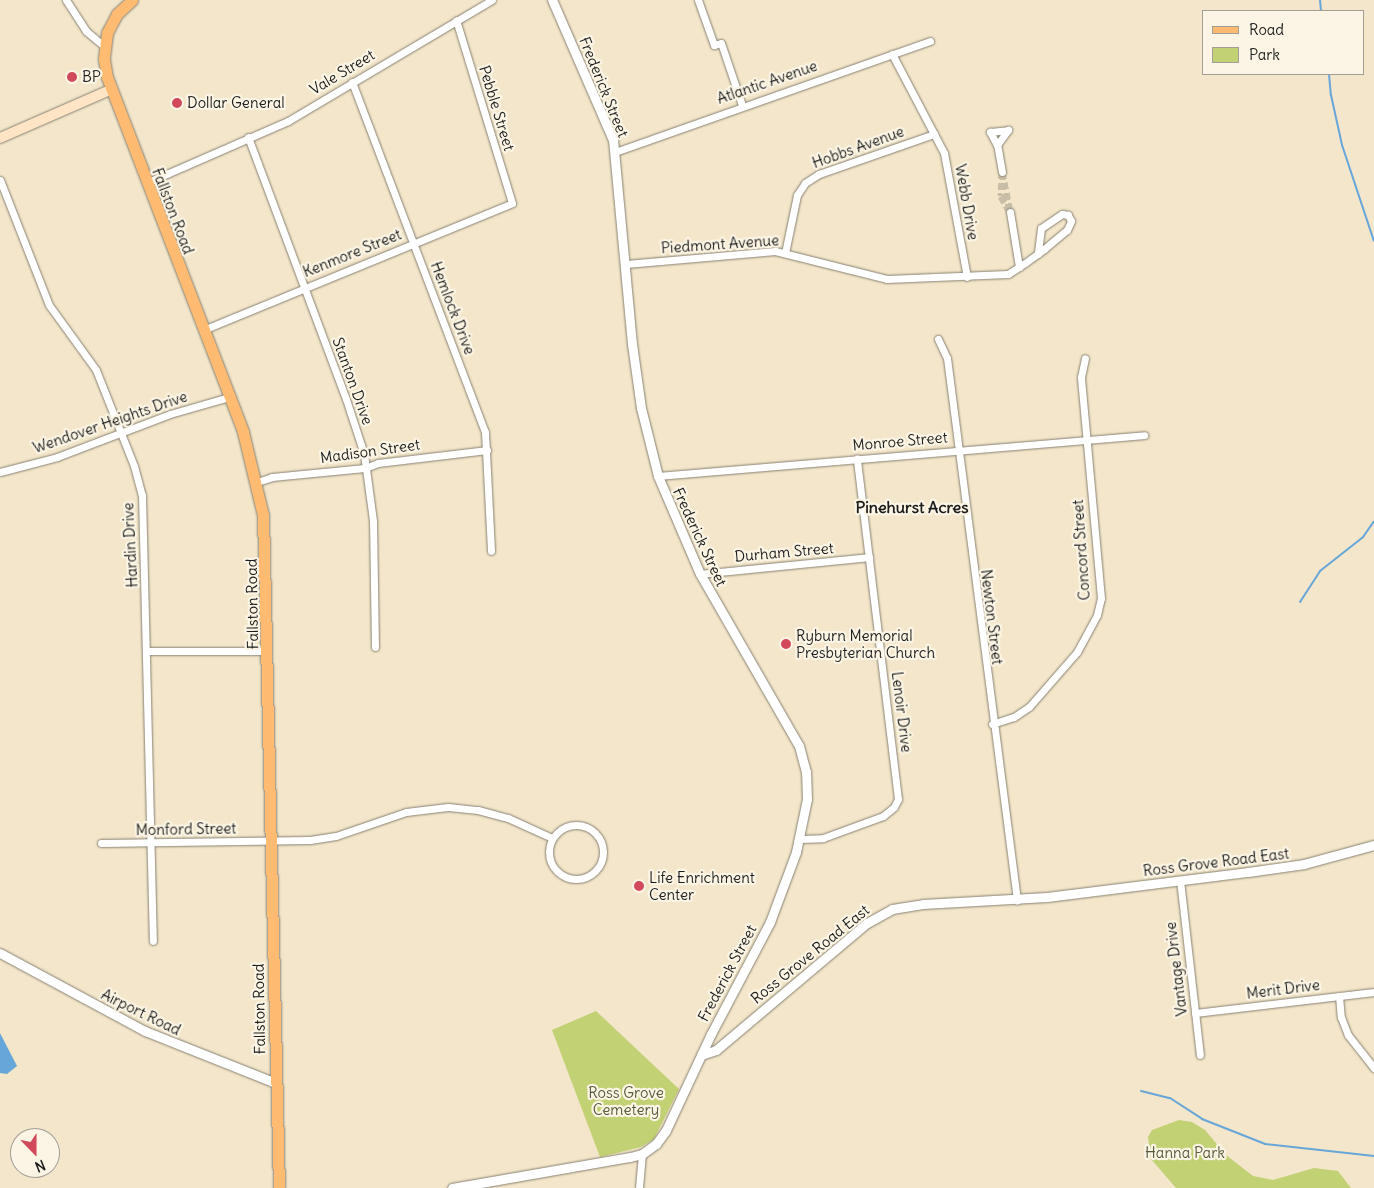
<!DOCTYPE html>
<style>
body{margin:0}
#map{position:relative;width:1374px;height:1188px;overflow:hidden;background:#f3e6ca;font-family:Delius,sans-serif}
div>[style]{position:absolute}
.green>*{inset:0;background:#c2d174}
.water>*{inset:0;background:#67a6d9}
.stream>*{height:2px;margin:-1px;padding:0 1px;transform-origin:1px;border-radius:1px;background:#67a6d9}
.minor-tunnel>*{height:7px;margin-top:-3.5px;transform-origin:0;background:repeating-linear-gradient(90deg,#c8bea7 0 7px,transparent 0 10.5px)}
.roads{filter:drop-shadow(0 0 1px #888173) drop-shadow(0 0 1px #888173)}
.minor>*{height:7px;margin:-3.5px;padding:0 3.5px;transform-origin:3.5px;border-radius:3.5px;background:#fff}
.minor>.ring{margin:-3.5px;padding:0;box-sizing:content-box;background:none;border:7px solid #fff;border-radius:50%}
.tertiary>*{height:9px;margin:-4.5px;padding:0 4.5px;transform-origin:4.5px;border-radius:4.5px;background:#fff}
.secondary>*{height:10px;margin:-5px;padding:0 5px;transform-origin:5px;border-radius:5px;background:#ffe4c6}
.primary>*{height:11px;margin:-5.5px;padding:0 5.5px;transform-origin:5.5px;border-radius:5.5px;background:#ffbb71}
.dots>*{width:14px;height:14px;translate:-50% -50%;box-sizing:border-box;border:2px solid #fcf5e5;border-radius:50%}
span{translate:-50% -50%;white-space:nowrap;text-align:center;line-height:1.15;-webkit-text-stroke:4.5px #fcf5e5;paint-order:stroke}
.street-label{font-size:15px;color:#1c1c1c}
.poi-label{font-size:15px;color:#1c1c1c}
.left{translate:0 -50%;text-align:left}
.park-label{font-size:15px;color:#565b3b}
.neighbourhood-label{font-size:16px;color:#1c1c1c;font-weight:700}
.legend{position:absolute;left:1202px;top:10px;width:162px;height:65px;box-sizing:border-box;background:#fcf5e5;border:1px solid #a29e95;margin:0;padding:6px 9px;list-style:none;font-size:15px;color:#1c1c1c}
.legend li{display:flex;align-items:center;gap:10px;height:25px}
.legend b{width:25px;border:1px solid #a29e95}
.north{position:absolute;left:10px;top:1128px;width:50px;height:50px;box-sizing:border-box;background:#fcf5e5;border:1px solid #a29e95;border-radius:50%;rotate:158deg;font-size:14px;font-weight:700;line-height:20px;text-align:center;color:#1c1c1c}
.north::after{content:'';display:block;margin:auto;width:18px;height:22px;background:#d1495b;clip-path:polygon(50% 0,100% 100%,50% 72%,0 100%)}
</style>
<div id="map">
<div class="green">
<div style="clip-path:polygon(596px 1011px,679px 1089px,654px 1139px,641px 1147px,600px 1157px,552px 1030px)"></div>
<div style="clip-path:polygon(1179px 1120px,1192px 1122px,1205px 1130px,1226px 1155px,1253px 1176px,1273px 1180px,1314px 1168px,1338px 1171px,1351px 1188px,1176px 1188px,1151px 1159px,1148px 1137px,1152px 1130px)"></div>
</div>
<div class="water">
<div style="clip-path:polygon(0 1033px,17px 1066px,7px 1074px,0 1073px)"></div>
</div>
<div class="stream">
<div style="left:1320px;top:0;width:11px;rotate:85deg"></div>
<div style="left:1329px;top:74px;width:21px;rotate:85deg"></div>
<div style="left:1331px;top:95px;width:51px;rotate:77.6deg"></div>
<div style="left:1342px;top:145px;width:101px;rotate:71.6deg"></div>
<div style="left:1300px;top:602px;width:37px;rotate:-57deg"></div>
<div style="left:1320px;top:571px;width:55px;rotate:-38.3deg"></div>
<div style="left:1363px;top:537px;width:19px;rotate:-55deg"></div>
<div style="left:1141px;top:1091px;width:30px;rotate:14deg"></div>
<div style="left:1170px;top:1098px;width:38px;rotate:33deg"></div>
<div style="left:1202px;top:1119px;width:68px;rotate:21.6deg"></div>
<div style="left:1265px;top:1144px;width:110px;rotate:6.3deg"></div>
</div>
<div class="minor-tunnel">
<div style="left:1002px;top:172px;width:24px;rotate:92deg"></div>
<div style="left:1001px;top:196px;width:18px;rotate:61deg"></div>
<div style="left:1002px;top:172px;width:41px;rotate:78.7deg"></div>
</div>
<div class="roads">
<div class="minor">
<div style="left:66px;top:0;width:37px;rotate:57deg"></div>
<div style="left:86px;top:31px;width:25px;rotate:40deg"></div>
<div style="left:698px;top:0;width:48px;rotate:70.4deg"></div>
<div style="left:714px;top:45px;width:7px;rotate:-16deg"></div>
<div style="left:721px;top:43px;width:65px;rotate:71.3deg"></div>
<div style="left:892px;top:54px;width:112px;rotate:62.3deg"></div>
<div style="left:944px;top:153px;width:126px;rotate:79.5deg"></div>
<div style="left:352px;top:82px;width:374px;rotate:69.2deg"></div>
<div style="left:485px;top:432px;width:119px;rotate:87.1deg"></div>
<div style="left:248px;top:137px;width:280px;rotate:69.5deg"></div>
<div style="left:346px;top:399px;width:58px;rotate:71.9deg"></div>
<div style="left:364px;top:454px;width:68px;rotate:82.3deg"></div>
<div style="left:373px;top:521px;width:126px;rotate:89.1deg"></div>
<div style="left:997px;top:145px;width:15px;rotate:-118deg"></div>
<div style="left:990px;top:132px;width:18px;rotate:-6deg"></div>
<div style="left:615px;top:152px;width:334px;rotate:-19.4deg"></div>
<div style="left:1002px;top:172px;width:27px;rotate:-100deg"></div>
<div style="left:997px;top:145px;width:19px;rotate:-54deg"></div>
<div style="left:0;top:180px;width:134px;rotate:68.6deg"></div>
<div style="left:49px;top:305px;width:80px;rotate:54.1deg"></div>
<div style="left:96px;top:370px;width:103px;rotate:68.4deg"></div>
<div style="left:134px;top:466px;width:30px;rotate:75deg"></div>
<div style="left:142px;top:495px;width:446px;rotate:88.6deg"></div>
<div style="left:146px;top:183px;width:155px;rotate:-23.6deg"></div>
<div style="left:288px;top:121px;width:237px;rotate:-30.7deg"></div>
<div style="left:1010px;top:212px;width:56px;rotate:80.7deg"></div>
<div style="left:785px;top:253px;width:59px;rotate:-78.3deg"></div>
<div style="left:797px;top:195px;width:14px;rotate:-56deg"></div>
<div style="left:805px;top:183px;width:17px;rotate:-33deg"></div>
<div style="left:819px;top:174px;width:122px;rotate:-19.2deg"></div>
<div style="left:626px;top:264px;width:150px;rotate:-5deg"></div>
<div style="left:775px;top:251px;width:115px;rotate:14deg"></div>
<div style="left:887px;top:279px;width:121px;rotate:-2.4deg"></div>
<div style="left:1008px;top:274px;width:20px;rotate:-33deg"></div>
<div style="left:1025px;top:263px;width:24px;rotate:-36deg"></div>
<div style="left:1044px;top:249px;width:30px;rotate:-40deg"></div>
<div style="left:1067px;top:230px;width:10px;rotate:-66deg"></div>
<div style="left:1071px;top:221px;width:7px;rotate:-117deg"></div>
<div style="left:1068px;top:215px;width:6px;rotate:-171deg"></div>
<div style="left:1062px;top:214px;width:25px;rotate:146deg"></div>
<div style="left:1041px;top:228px;width:26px;rotate:97deg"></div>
<div style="left:203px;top:330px;width:334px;rotate:-22.3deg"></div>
<div style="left:512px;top:203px;width:191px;rotate:-107deg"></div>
<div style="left:938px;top:339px;width:21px;rotate:65deg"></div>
<div style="left:947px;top:358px;width:547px;rotate:82.64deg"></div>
<div style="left:0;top:472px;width:59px;rotate:-14.7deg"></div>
<div style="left:57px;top:457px;width:121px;rotate:-20.8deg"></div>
<div style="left:170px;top:414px;width:61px;rotate:-16.1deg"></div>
<div style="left:658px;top:476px;width:488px;rotate:-4.8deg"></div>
<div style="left:257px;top:482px;width:16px;rotate:-18deg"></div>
<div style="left:272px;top:477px;width:93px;rotate:-5.5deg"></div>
<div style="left:365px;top:468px;width:14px;rotate:-21deg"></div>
<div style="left:378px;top:463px;width:110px;rotate:-6.8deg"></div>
<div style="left:700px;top:574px;width:170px;rotate:-5.7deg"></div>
<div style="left:148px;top:651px;width:120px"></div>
<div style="left:992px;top:724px;width:23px;rotate:-18deg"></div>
<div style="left:1014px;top:717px;width:18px;rotate:-34deg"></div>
<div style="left:1029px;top:707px;width:73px;rotate:-48.9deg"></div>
<div style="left:1077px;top:652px;width:42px;rotate:-61.6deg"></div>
<div style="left:1097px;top:615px;width:17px;rotate:-77deg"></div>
<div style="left:1101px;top:598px;width:222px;rotate:-95.2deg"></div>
<div style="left:1081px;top:377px;width:19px;rotate:-78deg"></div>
<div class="ring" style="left:549px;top:825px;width:47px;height:47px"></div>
<div style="left:800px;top:839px;width:23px;rotate:-2deg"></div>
<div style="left:823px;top:838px;width:64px;rotate:-20.1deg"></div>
<div style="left:883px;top:816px;width:14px;rotate:-39deg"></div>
<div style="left:894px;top:807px;width:9px;rotate:-63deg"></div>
<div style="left:898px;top:799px;width:343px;rotate:-96.9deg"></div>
<div style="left:101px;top:843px;width:209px;rotate:-0.8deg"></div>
<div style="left:310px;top:840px;width:26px;rotate:-9deg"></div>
<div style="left:336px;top:836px;width:74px;rotate:-18.9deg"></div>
<div style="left:406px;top:812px;width:42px;rotate:-6.8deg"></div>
<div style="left:448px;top:807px;width:30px;rotate:6deg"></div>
<div style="left:478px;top:810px;width:31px;rotate:15deg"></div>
<div style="left:508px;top:818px;width:48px;rotate:24.4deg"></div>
<div style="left:1180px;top:880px;width:176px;rotate:83.5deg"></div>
<div style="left:1339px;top:996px;width:21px;rotate:85deg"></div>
<div style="left:1341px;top:1017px;width:19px;rotate:69deg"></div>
<div style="left:1348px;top:1035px;width:42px;rotate:51.8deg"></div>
<div style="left:1195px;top:1013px;width:180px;rotate:-6.7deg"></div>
<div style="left:639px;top:1188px;width:34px;rotate:-85deg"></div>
</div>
<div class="tertiary">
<div style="left:0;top:953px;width:165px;rotate:28.3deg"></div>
<div style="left:145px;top:1031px;width:141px;rotate:21.7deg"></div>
<div style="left:701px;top:1055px;width:16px;rotate:-18deg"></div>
<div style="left:716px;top:1050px;width:197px;rotate:-40.1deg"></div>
<div style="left:867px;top:923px;width:29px;rotate:-29deg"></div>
<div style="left:892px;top:909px;width:31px;rotate:-9deg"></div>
<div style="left:923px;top:904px;width:124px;rotate:-3.2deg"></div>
<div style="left:1047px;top:897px;width:203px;rotate:-7.1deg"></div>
<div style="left:1248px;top:872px;width:57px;rotate:-8.1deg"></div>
<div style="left:1304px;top:864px;width:73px;rotate:-15.2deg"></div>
<div style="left:452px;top:1188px;width:181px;rotate:-9.9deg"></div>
<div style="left:630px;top:1157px;width:12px;rotate:-14deg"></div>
<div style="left:642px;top:1154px;width:17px;rotate:-36deg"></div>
<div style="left:656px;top:1144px;width:17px;rotate:-54deg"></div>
<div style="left:666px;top:1130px;width:106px;rotate:-64.9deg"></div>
<div style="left:711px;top:1034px;width:127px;rotate:-62.2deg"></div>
<div style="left:770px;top:922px;width:75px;rotate:-69.6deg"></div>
<div style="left:796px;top:852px;width:54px;rotate:-78.3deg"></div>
<div style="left:807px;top:799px;width:27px;rotate:-92deg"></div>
<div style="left:806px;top:772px;width:27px;rotate:-105deg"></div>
<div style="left:799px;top:746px;width:198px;rotate:-119.9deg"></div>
<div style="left:700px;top:574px;width:107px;rotate:-113.2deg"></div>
<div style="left:658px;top:476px;width:70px;rotate:-104deg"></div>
<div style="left:641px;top:408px;width:65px;rotate:-98deg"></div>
<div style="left:632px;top:344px;width:205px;rotate:-95.3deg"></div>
<div style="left:613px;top:140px;width:153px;rotate:-113.5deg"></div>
</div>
<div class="secondary">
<div style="left:0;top:138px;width:120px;rotate:-23.6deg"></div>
</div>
<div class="primary">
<div style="left:132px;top:0;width:21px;rotate:137deg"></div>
<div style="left:117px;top:14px;width:21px;rotate:118deg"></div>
<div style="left:107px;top:33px;width:26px;rotate:97deg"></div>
<div style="left:104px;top:59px;width:18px;rotate:81deg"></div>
<div style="left:107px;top:77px;width:380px;rotate:69deg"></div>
<div style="left:243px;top:432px;width:85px;rotate:76.5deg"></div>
<div style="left:263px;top:515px;width:673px;rotate:88.64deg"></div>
</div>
</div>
<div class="dots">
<div style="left:72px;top:77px;background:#d1495b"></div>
<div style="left:177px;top:103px;background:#d1495b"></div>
<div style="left:786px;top:644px;background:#d1495b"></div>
<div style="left:639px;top:886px;background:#d1495b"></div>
</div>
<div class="street-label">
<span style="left:342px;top:72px;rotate:-31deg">Vale Street</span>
<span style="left:767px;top:82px;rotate:-19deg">Atlantic Avenue</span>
<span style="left:604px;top:87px;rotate:68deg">Frederick Street</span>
<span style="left:497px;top:108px;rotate:73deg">Pebble Street</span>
<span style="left:858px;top:147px;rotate:-20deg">Hobbs Avenue</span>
<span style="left:967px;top:202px;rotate:80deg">Webb Drive</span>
<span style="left:173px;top:211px;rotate:69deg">Fallston Road</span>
<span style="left:720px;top:244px;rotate:-4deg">Piedmont Avenue</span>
<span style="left:352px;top:253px;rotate:-22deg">Kenmore Street</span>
<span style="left:453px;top:308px;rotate:69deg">Hemlock Drive</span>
<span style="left:353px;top:381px;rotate:70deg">Stanton Drive</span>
<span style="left:110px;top:422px;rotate:-19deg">Wendover Heights Drive</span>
<span style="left:900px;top:441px;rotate:-5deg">Monroe Street</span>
<span style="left:370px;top:451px;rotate:-8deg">Madison Street</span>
<span style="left:700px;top:537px;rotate:65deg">Frederick Street</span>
<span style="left:130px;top:545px;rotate:-93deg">Hardin Drive</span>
<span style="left:1081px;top:550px;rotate:-94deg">Concord Street</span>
<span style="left:784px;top:552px;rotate:-5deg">Durham Street</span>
<span style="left:252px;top:604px;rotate:-91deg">Fallston Road</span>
<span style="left:992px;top:617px;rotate:83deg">Newton Street</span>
<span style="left:902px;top:712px;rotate:83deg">Lenoir Drive</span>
<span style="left:186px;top:829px;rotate:-1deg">Monford Street</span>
<span style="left:1216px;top:862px;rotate:-7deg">Ross Grove Road East</span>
<span style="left:810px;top:954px;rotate:-39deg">Ross Grove Road East</span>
<span style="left:1176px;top:969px;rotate:-97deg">Vantage Drive</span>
<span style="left:727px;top:973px;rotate:-62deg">Frederick Street</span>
<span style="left:1283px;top:989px;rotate:-7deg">Merit Drive</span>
<span style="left:259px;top:1009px;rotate:-91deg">Fallston Road</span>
<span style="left:141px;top:1012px;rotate:26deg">Airport Road</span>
</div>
<div class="poi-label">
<span class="left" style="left:82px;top:77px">BP</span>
<span class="left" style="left:187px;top:103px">Dollar General</span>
<span class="left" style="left:796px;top:644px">Ryburn Memorial<br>Presbyterian Church</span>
<span class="left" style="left:649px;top:886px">Life Enrichment<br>Center</span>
</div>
<div class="park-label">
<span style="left:626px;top:1101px">Ross Grove<br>Cemetery</span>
<span style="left:1185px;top:1153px">Hanna Park</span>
</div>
<div class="neighbourhood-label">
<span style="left:912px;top:507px">Pinehurst Acres</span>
</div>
<ul class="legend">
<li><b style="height:6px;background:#ffbb71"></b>Road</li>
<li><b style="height:14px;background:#c2d174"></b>Park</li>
</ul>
<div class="north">N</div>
</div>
